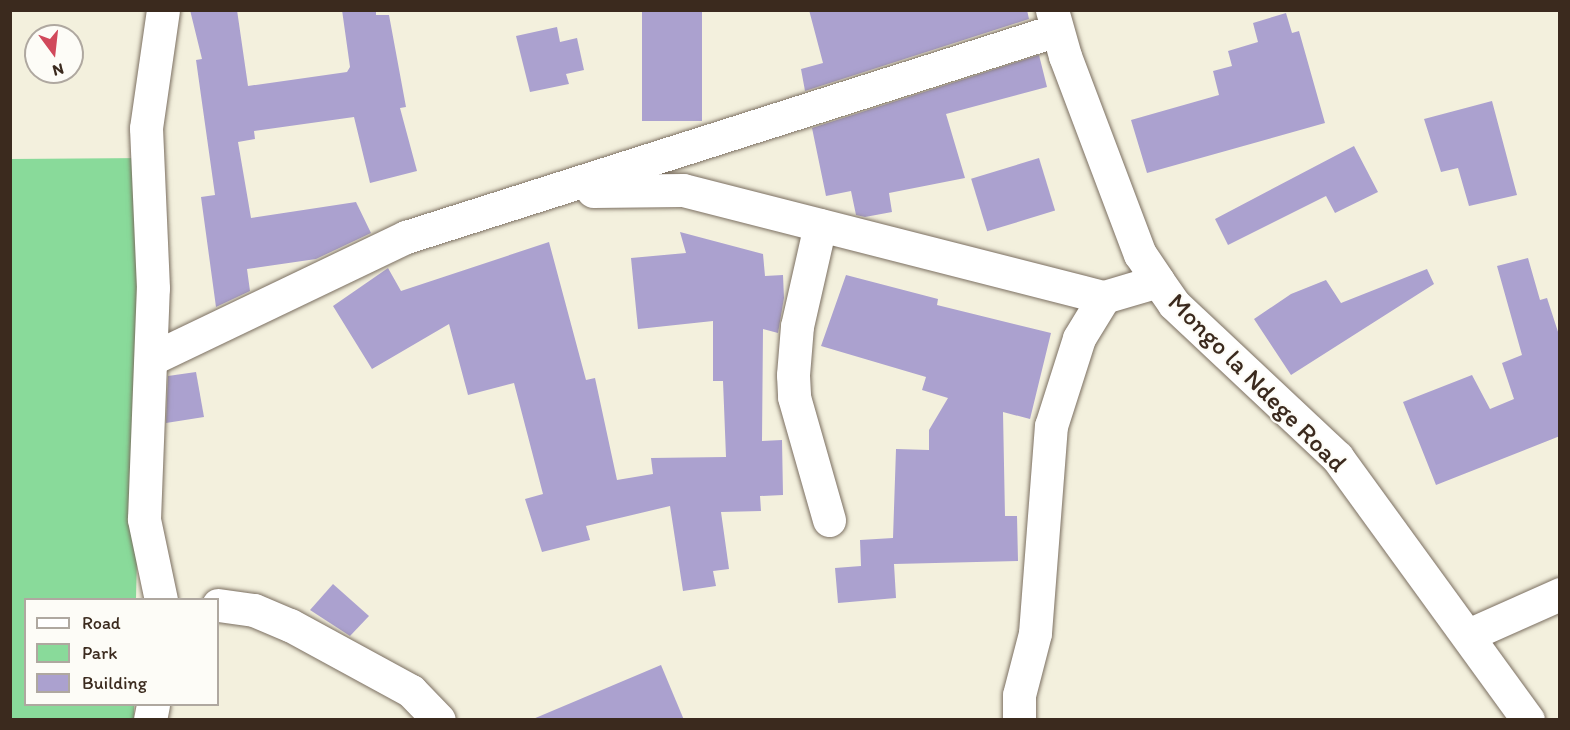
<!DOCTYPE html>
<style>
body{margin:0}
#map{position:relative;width:1570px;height:730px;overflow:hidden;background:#f3f0dd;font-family:Itim,sans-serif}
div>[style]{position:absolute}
.green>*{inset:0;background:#89da9a}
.building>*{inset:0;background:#aba1cf;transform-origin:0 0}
.roads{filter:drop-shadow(0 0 2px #7b6f61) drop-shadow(0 0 2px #7b6f61)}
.minor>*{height:33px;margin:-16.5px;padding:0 16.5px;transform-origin:16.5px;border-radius:16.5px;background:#fff}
.tertiary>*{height:33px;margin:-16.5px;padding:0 16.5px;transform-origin:16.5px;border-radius:16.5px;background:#fff}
span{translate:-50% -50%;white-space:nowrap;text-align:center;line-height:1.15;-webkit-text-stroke:4.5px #fdfcf7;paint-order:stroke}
.street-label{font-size:26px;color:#3b2a1e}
.frame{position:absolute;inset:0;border:12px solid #3b2a1e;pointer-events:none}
.legend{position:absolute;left:24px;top:598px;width:195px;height:108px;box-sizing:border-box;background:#fdfcf7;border:2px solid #afa8a0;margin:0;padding:8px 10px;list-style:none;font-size:18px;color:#3b2a1e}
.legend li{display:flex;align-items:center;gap:12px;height:30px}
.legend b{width:30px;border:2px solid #afa8a0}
.north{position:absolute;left:24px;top:24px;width:60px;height:60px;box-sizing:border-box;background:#fdfcf7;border:2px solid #afa8a0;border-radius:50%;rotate:165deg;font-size:16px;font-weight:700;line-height:24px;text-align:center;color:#3b2a1e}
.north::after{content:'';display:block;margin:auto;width:21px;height:27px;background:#d1495b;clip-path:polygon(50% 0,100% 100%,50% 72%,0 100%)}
</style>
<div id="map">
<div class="green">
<div style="clip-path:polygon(147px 158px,136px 599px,26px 600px,26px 704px,134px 705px,134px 719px,11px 719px,10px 159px)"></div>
</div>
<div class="building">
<div style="clip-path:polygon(190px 10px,237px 10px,248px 86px,347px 72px,350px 67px,342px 10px,376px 10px,376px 15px,389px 15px,406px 107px,400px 108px,417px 171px,370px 183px,354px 117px,254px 131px,255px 139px,238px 142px,251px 218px,356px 202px,371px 233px,316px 259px,247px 269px,250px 291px,216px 307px,201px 197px,215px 195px,196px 60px,202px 59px)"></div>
<div style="left:642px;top:10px;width:60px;height:111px"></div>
<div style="clip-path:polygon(809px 10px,1027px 10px,1029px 19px,805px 91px,801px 69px,823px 63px)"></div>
<div style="clip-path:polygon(1286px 13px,1292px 33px,1299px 31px,1325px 123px,1147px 173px,1131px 120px,1219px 95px,1213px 71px,1232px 66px,1228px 51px,1258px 42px,1253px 23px)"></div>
<div style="clip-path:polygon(557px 27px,560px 42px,577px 38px,584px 70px,566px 74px,569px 84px,530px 92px,516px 36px)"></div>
<div style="clip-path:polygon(1039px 55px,1047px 87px,946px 114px,965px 178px,889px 193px,892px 212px,865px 217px,856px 215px,851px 191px,826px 196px,812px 128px)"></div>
<div style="clip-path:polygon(1492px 101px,1517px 195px,1469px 206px,1458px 168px,1441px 172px,1424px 119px)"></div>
<div style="clip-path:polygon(1354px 146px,1378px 192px,1335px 213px,1326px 196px,1228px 245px,1215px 219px)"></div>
<div style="left:1039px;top:158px;width:55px;height:71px;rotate:73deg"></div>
<div style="clip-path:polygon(680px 232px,763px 254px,765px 276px,783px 275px,784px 298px,778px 333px,763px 329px,762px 441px,782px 440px,783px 495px,760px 496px,761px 511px,721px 512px,729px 569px,713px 571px,716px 586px,683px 591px,670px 506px,586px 526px,590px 540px,542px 552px,525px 499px,543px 494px,514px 383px,468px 395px,449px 324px,372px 369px,333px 306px,388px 268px,401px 291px,549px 242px,586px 380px,595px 378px,617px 480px,653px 474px,651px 458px,726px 457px,723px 381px,713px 381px,713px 321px,638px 329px,631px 258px,686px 253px)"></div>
<div style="clip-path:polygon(1528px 258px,1540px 300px,1547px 298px,1560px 338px,1560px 436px,1436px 485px,1403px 402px,1472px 375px,1490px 409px,1514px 399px,1502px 363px,1522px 355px,1497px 266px)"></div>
<div style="clip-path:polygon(1427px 269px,1434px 284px,1291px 375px,1254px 319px,1291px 294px,1326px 280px,1341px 303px)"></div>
<div style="clip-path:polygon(846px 275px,938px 299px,937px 305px,1051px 333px,1030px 419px,1003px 412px,1005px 516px,1017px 516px,1018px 561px,894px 564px,896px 598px,838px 603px,835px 568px,861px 566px,860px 540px,893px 538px,896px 449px,929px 450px,929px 430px,948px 398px,922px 390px,926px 377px,821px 346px)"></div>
<div style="clip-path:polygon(196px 372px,204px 417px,166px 423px,168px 376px)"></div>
<div style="clip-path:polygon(333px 584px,369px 616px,350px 636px,310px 610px)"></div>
<div style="clip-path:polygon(661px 665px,684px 720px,533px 720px,533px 719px)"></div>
</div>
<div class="roads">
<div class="minor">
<div style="left:593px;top:191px;width:90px;rotate:-0.6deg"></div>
<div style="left:683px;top:190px;width:434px;rotate:14.3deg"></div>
<div style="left:1104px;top:297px;width:56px;rotate:-16.5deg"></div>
<div style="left:820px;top:225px;width:104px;rotate:102.8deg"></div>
<div style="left:797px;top:326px;width:49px;rotate:94.7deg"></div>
<div style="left:793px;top:375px;width:22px;rotate:87deg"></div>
<div style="left:794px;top:397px;width:128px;rotate:74.1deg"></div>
<div style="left:151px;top:359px;width:283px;rotate:-25.6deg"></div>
<div style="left:406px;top:237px;width:683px;rotate:-17.64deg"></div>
<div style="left:161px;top:600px;width:83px;rotate:-101.9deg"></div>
<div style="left:144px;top:519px;width:231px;rotate:-87.8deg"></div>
<div style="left:153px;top:288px;width:160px;rotate:-92.5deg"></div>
<div style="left:146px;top:128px;width:119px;rotate:-81.8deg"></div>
<div style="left:218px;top:605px;width:36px;rotate:8deg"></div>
<div style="left:254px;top:610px;width:39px;rotate:23deg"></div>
<div style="left:290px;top:625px;width:138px;rotate:28.6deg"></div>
<div style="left:411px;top:691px;width:40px;rotate:46deg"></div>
<div style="left:1468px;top:635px;width:101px;rotate:-24deg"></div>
<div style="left:150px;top:720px;width:16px;rotate:-79deg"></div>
<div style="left:1019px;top:720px;width:25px;rotate:-90deg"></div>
<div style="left:1019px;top:695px;width:64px;rotate:-75.5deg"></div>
<div style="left:1035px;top:633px;width:208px;rotate:-85.6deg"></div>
<div style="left:1051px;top:426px;width:92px;rotate:-72.3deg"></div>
<div style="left:1079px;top:338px;width:48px;rotate:-58.6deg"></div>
</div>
<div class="tertiary">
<div style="left:1052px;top:10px;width:48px;rotate:74.2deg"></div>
<div style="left:1065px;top:56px;width:212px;rotate:69.3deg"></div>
<div style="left:1140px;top:254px;width:32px;rotate:56deg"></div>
<div style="left:1158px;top:281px;width:28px;rotate:55deg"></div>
<div style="left:1174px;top:304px;width:224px;rotate:43.2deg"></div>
<div style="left:1337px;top:457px;width:325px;rotate:54deg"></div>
</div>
</div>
<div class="street-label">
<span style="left:1257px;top:383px;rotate:45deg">Mongo la Ndege Road</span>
</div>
<div class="frame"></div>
<ul class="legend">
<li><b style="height:8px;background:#fff"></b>Road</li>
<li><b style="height:16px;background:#89da9a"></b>Park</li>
<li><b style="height:16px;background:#aba1cf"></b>Building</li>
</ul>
<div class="north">N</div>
</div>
